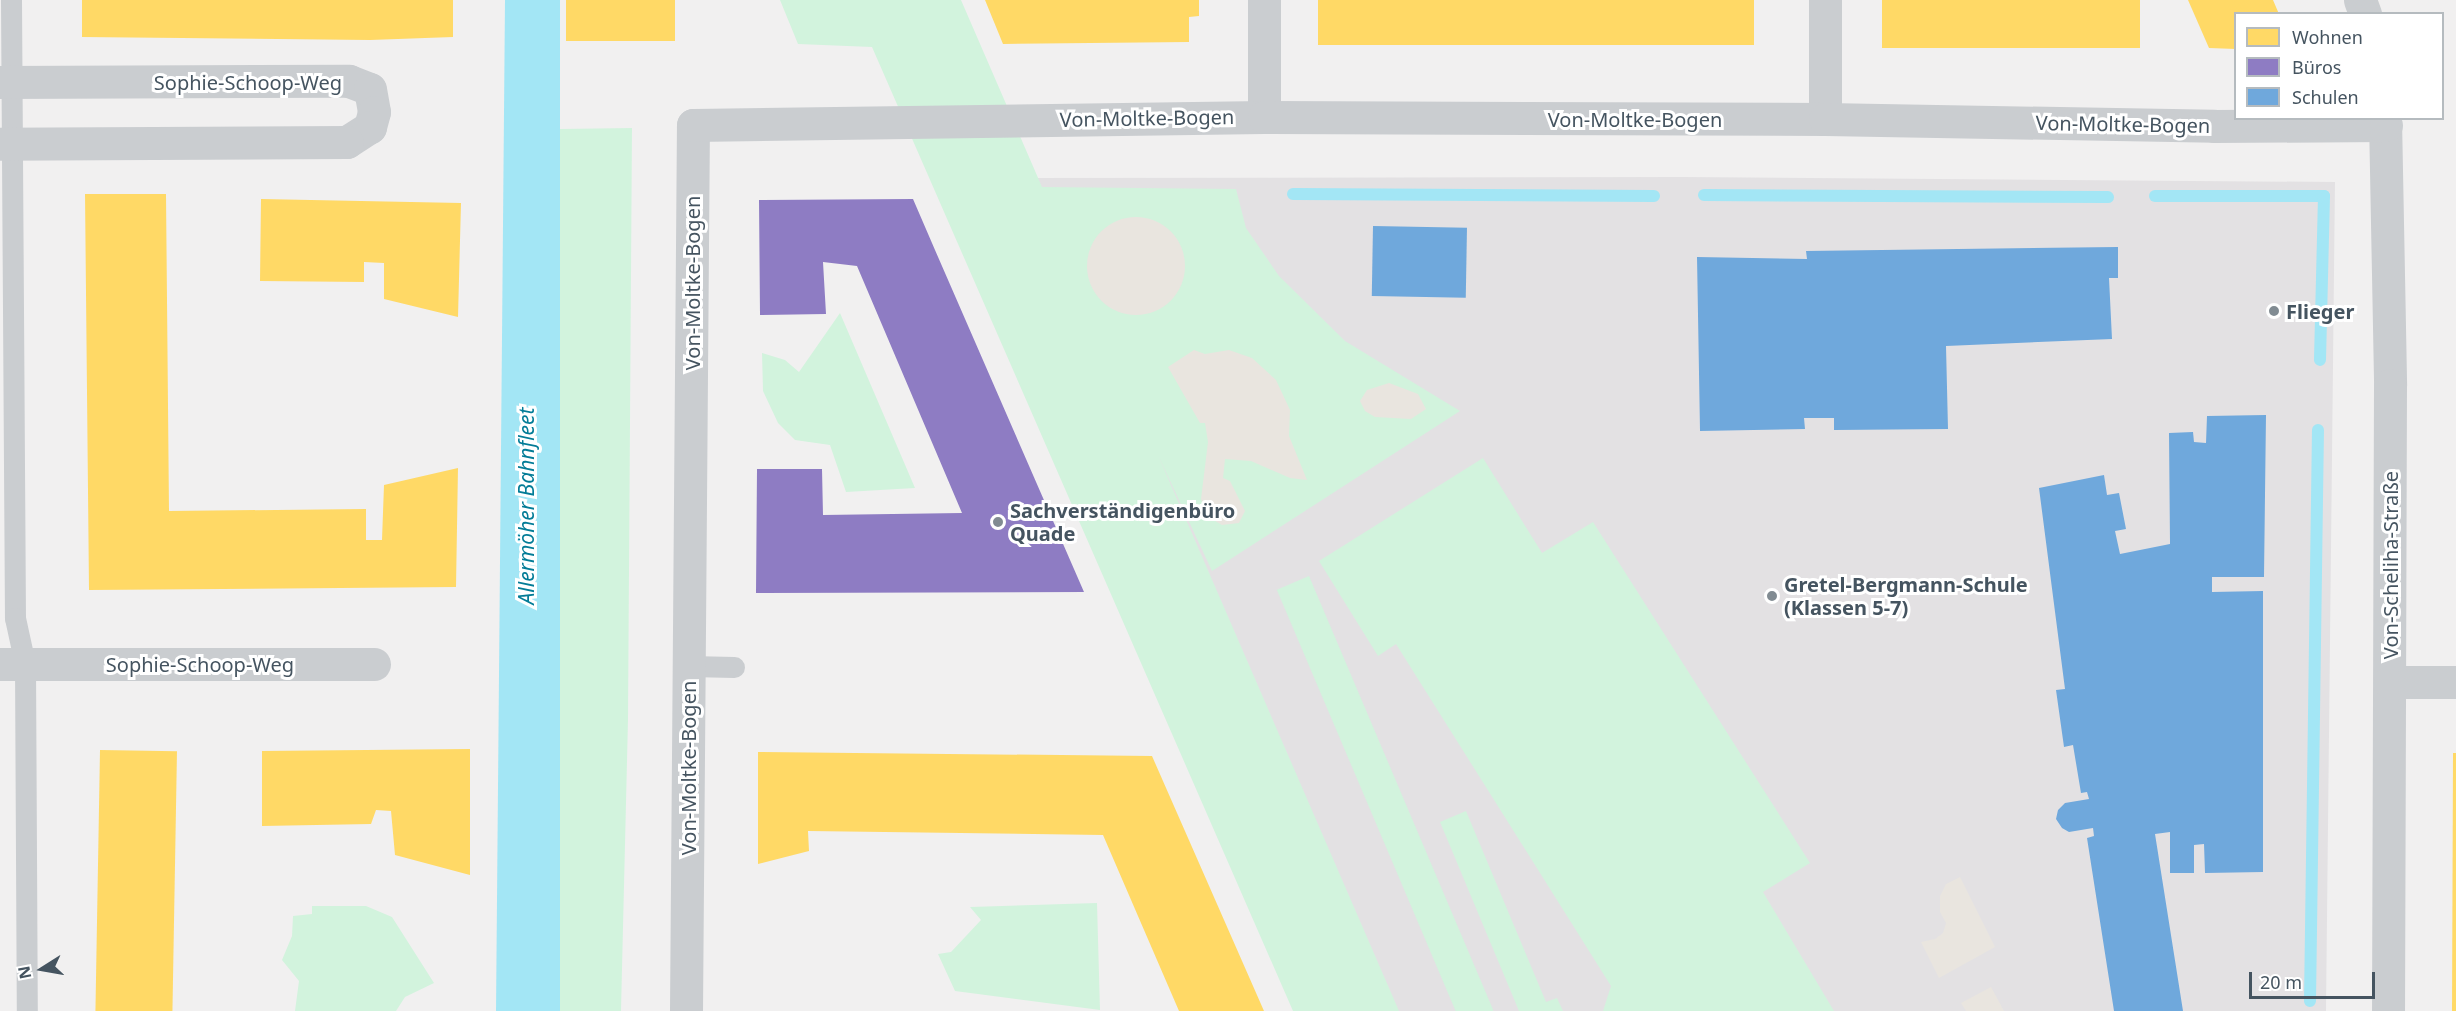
<!DOCTYPE html>
<meta charset="utf-8">
<style>
body{margin:0}
#map{position:relative;width:2456px;height:1011px;overflow:hidden;background:#f1f0f0;font-family:"Noto Sans",sans-serif}
div>[style]{position:absolute}
.education>*{inset:0;background:#e3e1e3}
.green>*{inset:0;background:#d2f3dd;transform-origin:0 0}
.sand>*{inset:0;background:#e9e5df}
.round{border-radius:50%}
.water>*{inset:0;background:#a3e6f5}
.homes>*{inset:0;background:#ffd966;transform-origin:0 0}
.offices>*{inset:0;background:#8e7cc3}
.schools>*{inset:0;background:#6fa8dc;transform-origin:0 0}
.stream>*{height:12px;margin:-6px;padding:0 6px;transform-origin:6px;border-radius:6px;background:#a3e6f5}
.lane>*{height:21px;margin:-10.5px;padding:0 10.5px;transform-origin:10.5px;border-radius:10.5px;background:#cacdd0}
.street>*{height:33px;margin:-16.5px;padding:0 16.5px;transform-origin:16.5px;border-radius:16.5px;background:#cacdd0}
.dots>*{width:16px;height:16px;translate:-50% -50%;box-sizing:border-box;border:3px solid #fff;border-radius:50%}
span{translate:-50% -50%;white-space:nowrap;text-align:center;line-height:1.15;-webkit-text-stroke:6px #fff;paint-order:stroke}
.street-label{font-size:20px;color:#455460}
.poi-label{font-size:20px;color:#455460;font-weight:700}
.left{translate:0 -50%;text-align:left}
.water-label{font-size:21px;color:#037c97;font-style:italic}
.legend{position:absolute;left:2234px;top:12px;width:210px;height:108px;box-sizing:border-box;background:#fff;border:2px solid #b5bbbf;margin:0;padding:8px 10px;list-style:none;font-size:18px;color:#455460}
.legend li{display:flex;align-items:center;gap:12px;height:30px}
.legend b{width:30px;border:2px solid #b5bbbf}
.north{position:absolute;left:12px;top:939px;width:60px;height:60px;-webkit-text-stroke:4px #fff;paint-order:stroke;rotate:259deg;font-size:16px;font-weight:700;line-height:24px;text-align:center;color:#455460}
.north::after{content:'';display:block;margin:auto;width:21px;height:27px;background:#455460;clip-path:polygon(50% 0,100% 100%,50% 72%,0 100%)}
.scale{position:absolute;left:2249px;top:972px;width:126px;height:27px;box-sizing:border-box;border:3px solid #455460;border-top:0;padding-left:8px;font-size:18px;line-height:21px;white-space:nowrap;color:#455460;-webkit-text-stroke:4px #fff;paint-order:stroke}
</style>
<div id="map">
<div class="education">
<div style="clip-path:polygon(1683px 177px,2335px 182px,2326px 1011px,1396px 1011px,1029px 178px)"></div>
</div>
<div class="green">
<div style="clip-path:polygon(780px 0,961px 0,1042px 187px,1236px 189px,1246px 228px,1279px 276px,1345px 341px,1460px 411px,1212px 571px,1158px 455px,1399px 1011px,1293px 1011px,872px 47px,798px 44px)"></div>
<div style="clip-path:polygon(632px 128px,628px 720px,621px 1011px,560px 1011px,560px 129px)"></div>
<div style="clip-path:polygon(840px 313px,915px 488px,846px 492px,830px 445px,795px 440px,778px 423px,763px 391px,762px 353px,785px 360px,799px 372px)"></div>
<div style="clip-path:polygon(1483px 458px,1542px 553px,1593px 522px,1810px 863px,1763px 892px,1834px 1011px,1603px 1011px,1611px 986px,1396px 644px,1378px 656px,1319px 561px)"></div>
<div style="left:1309px;top:576px;width:472px;height:35px;rotate:67deg"></div>
<div style="clip-path:polygon(1466px 811px,1546px 1002px,1557px 998px,1563px 1011px,1519px 1011px,1440px 822px)"></div>
<div style="clip-path:polygon(1097px 903px,1100px 1010px,955px 991px,938px 954px,951px 952px,981px 920px,970px 907px)"></div>
<div style="clip-path:polygon(312px 906px,366px 906px,392px 917px,434px 983px,405px 997px,396px 1011px,295px 1011px,299px 981px,282px 960px,292px 936px,293px 916px,312px 914px)"></div>
</div>
<div class="sand">
<div class="round" style="left:1087px;top:217px;width:98px;height:98px"></div>
<div style="clip-path:polygon(1194px 350px,1205px 354px,1229px 350px,1252px 358px,1276px 380px,1290px 410px,1289px 436px,1307px 480px,1290px 478px,1251px 461px,1225px 459px,1223px 478px,1230px 481px,1245px 511px,1239px 523px,1222px 525px,1207px 516px,1201px 499px,1208px 442px,1205px 423px,1200px 423px,1168px 367px)"></div>
<div style="clip-path:polygon(1389px 383px,1418px 394px,1426px 409px,1411px 419px,1375px 417px,1365px 411px,1360px 401px,1367px 390px)"></div>
<div style="clip-path:polygon(1960px 877px,1995px 947px,1939px 978px,1921px 942px,1935px 939px,1943px 933px,1946px 923px,1940px 912px,1940px 896px,1946px 884px)"></div>
<div style="clip-path:polygon(1991px 987px,2004px 1011px,1966px 1011px,1961px 1003px)"></div>
</div>
<div class="water">
<div style="clip-path:polygon(505px 0,560px 0,560px 1011px,496px 1011px)"></div>
</div>
<div class="homes">
<div style="clip-path:polygon(82px 0,453px 0,453px 37px,370px 40px,82px 37px)"></div>
<div style="left:566px;top:0;width:109px;height:41px"></div>
<div style="clip-path:polygon(985px 0,1199px 0,1199px 16px,1189px 17px,1189px 42px,1003px 44px)"></div>
<div style="left:1318px;top:0;width:436px;height:45px"></div>
<div style="left:1882px;top:0;width:258px;height:48px"></div>
<div style="clip-path:polygon(2188px 0,2273px 0,2279px 14px,2236px 14px,2236px 49px,2209px 48px)"></div>
<div style="clip-path:polygon(85px 194px,166px 194px,169px 511px,366px 509px,366px 540px,382px 540px,384px 485px,458px 468px,456px 587px,89px 590px)"></div>
<div style="clip-path:polygon(261px 199px,461px 203px,458px 317px,384px 299px,384px 263px,364px 262px,364px 282px,260px 281px)"></div>
<div style="clip-path:polygon(470px 749px,470px 875px,395px 855px,391px 811px,376px 810px,371px 824px,262px 826px,262px 751px)"></div>
<div style="left:100px;top:750px;width:77px;height:261px;rotate:1deg"></div>
<div style="clip-path:polygon(758px 752px,1152px 756px,1264px 1011px,1179px 1011px,1103px 835px,808px 831px,809px 851px,758px 864px)"></div>
<div style="clip-path:polygon(2453px 753px,2456px 753px,2456px 1011px,2452px 1011px)"></div>
</div>
<div class="offices">
<div style="clip-path:polygon(913px 199px,935px 250px,1084px 592px,756px 593px,757px 469px,822px 469px,823px 515px,962px 513px,857px 266px,823px 262px,826px 314px,760px 315px,759px 200px)"></div>
</div>
<div class="schools">
<div style="left:1373px;top:226px;width:94px;height:70px;rotate:1deg"></div>
<div style="clip-path:polygon(2118px 247px,2118px 278px,2109px 278px,2112px 339px,1946px 346px,1948px 429px,1834px 430px,1834px 418px,1804px 418px,1805px 429px,1700px 431px,1697px 257px,1807px 259px,1806px 251px)"></div>
<div style="clip-path:polygon(2266px 415px,2264px 577px,2212px 577px,2212px 592px,2263px 591px,2263px 872px,2205px 873px,2204px 844px,2194px 845px,2194px 873px,2170px 873px,2170px 832px,2155px 834px,2183px 1011px,2114px 1011px,2087px 838px,2094px 836px,2093px 828px,2069px 832px,2062px 828px,2056px 819px,2058px 810px,2065px 803px,2089px 799px,2087px 792px,2081px 793px,2073px 745px,2064px 747px,2056px 690px,2065px 689px,2039px 488px,2104px 475px,2107px 495px,2119px 493px,2126px 529px,2115px 531px,2120px 554px,2170px 544px,2169px 433px,2193px 432px,2194px 442px,2206px 443px,2207px 416px)"></div>
</div>
<div class="stream">
<div style="left:1293px;top:194px;width:361px;rotate:0.3deg"></div>
<div style="left:1704px;top:195px;width:404px;rotate:0.3deg"></div>
<div style="left:2155px;top:196px;width:169px"></div>
<div style="left:2324px;top:196px;width:164px;rotate:91.4deg"></div>
<div style="left:2310px;top:1001px;width:571px;rotate:-89.2deg"></div>
</div>
<div class="lane">
<div style="left:11px;top:0;width:618px;rotate:89.63deg"></div>
<div style="left:15px;top:618px;width:47px;rotate:77.7deg"></div>
<div style="left:25px;top:664px;width:347px;rotate:89.7deg"></div>
<div style="left:689px;top:666px;width:45px;rotate:1.3deg"></div>
</div>
<div class="street">
<div style="left:1264px;top:0;width:117px;rotate:90deg"></div>
<div style="left:1825px;top:0;width:119px;rotate:90deg"></div>
<div style="left:2360px;top:0;width:15px;rotate:70deg"></div>
<div style="left:0;top:82px;width:349px;rotate:-0.2deg"></div>
<div style="left:349px;top:81px;width:22px;rotate:21deg"></div>
<div style="left:370px;top:89px;width:23px;rotate:80deg"></div>
<div style="left:374px;top:112px;width:16px;rotate:105deg"></div>
<div style="left:370px;top:127px;width:27px;rotate:147deg"></div>
<div style="left:347px;top:142px;width:347px;rotate:179.7deg"></div>
<div style="left:2385px;top:118px;width:267px;rotate:88.9deg"></div>
<div style="left:2390px;top:385px;width:626px;rotate:90.18deg"></div>
<div style="left:0;top:664px;width:374px"></div>
<div style="left:2390px;top:682px;width:66px"></div>
<div style="left:686px;top:1011px;width:886px;rotate:-89.55deg"></div>
<div style="left:693px;top:125px;width:571px;rotate:-0.8deg"></div>
<div style="left:1264px;top:117px;width:561px;rotate:0.2deg"></div>
<div style="left:1825px;top:119px;width:389px;rotate:1deg"></div>
<div style="left:2214px;top:126px;width:172px;rotate:-0.3deg"></div>
</div>
<div class="dots">
<div style="left:2274px;top:311px;background:#818b92"></div>
<div style="left:998px;top:522px;background:#818b92"></div>
<div style="left:1772px;top:596px;background:#818b92"></div>
</div>
<div class="street-label">
<span style="left:248px;top:82px">Sophie-Schoop-Weg</span>
<span style="left:1147px;top:118px;rotate:-1deg">Von-Moltke-Bogen</span>
<span style="left:1635px;top:119px">Von-Moltke-Bogen</span>
<span style="left:2123px;top:124px;rotate:1deg">Von-Moltke-Bogen</span>
<span style="left:692px;top:283px;rotate:-90deg">Von-Moltke-Bogen</span>
<span style="left:2390px;top:565px;rotate:-90deg">Von-Scheliha-Straße</span>
<span style="left:200px;top:664px">Sophie-Schoop-Weg</span>
<span style="left:688px;top:768px;rotate:-90deg">Von-Moltke-Bogen</span>
</div>
<div class="poi-label">
<span class="left" style="left:2286px;top:311px">Flieger</span>
<span class="left" style="left:1010px;top:522px">Sachverständigenbüro<br>Quade</span>
<span class="left" style="left:1784px;top:596px">Gretel-Bergmann-Schule<br>(Klassen 5-7)</span>
</div>
<div class="water-label">
<span style="left:526px;top:506px;rotate:-90deg">Allermöher Bahnfleet</span>
</div>
<ul class="legend">
<li><b style="height:16px;background:#ffd966"></b>Wohnen</li>
<li><b style="height:16px;background:#8e7cc3"></b>Büros</li>
<li><b style="height:16px;background:#6fa8dc"></b>Schulen</li>
</ul>
<div class="north">N</div>
<div class="scale">20 m</div>
</div>
